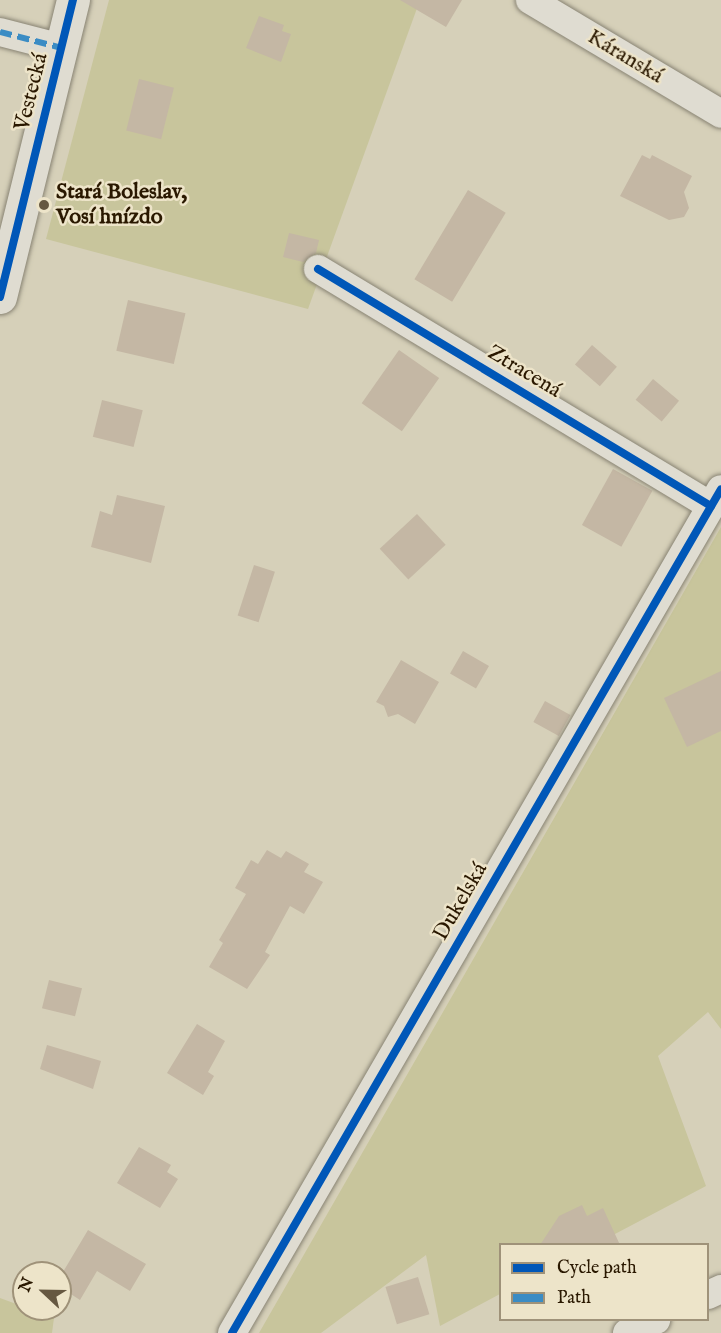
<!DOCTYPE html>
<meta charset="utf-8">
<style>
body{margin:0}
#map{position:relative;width:721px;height:1333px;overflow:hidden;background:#d6d0b9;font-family:"IM FELL English",serif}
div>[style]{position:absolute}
.green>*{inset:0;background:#c8c59c}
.building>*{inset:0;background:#c4b7a4;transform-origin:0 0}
.roads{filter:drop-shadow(0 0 2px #888373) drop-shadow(0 0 2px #888373)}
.street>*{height:28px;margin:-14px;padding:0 14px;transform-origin:14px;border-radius:14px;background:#dfdcd1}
.secondary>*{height:33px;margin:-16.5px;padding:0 16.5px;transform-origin:16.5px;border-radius:16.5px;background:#dfdcd1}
.quiet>*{height:6px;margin-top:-3px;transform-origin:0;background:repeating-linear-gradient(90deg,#3b8cc4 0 12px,transparent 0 18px)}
.cycleway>*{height:8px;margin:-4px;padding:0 4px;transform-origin:4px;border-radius:4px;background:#0057b8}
.dots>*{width:16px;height:16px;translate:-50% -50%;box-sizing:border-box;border:3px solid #ede4c9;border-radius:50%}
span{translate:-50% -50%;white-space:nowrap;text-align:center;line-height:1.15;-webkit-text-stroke:5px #ede4c9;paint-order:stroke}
.street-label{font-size:22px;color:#2a1800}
.poi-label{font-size:22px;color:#2a1800;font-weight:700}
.left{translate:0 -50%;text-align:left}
.legend{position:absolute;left:499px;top:1243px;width:210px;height:78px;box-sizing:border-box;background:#ede4c9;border:2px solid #9f9279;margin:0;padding:8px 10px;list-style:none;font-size:18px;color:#2a1800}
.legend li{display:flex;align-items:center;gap:12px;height:30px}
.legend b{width:30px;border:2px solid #9f9279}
.north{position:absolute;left:12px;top:1261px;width:60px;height:60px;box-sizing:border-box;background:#ede4c9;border:2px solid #9f9279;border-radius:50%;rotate:292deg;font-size:16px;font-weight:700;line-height:24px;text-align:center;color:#2a1800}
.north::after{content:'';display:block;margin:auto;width:21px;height:27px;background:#665841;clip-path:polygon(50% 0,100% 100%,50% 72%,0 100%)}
</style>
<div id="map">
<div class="green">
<div style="clip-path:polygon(109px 0,420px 0,308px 309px,46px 239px)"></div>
<div style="clip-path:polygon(721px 527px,721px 1029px,708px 1012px,658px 1056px,706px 1186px,596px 1244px,500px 1244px,500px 1294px,440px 1326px,426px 1255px,321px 1333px,259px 1333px)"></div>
<div style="clip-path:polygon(0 1298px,54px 1318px,52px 1333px,0 1333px)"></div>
</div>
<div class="building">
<div style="clip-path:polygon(400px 0,462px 0,446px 27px)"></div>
<div style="clip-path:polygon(259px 16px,284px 25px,282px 31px,291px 34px,281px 62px,246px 48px)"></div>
<div style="left:139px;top:79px;width:36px;height:53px;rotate:14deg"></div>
<div style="clip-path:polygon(642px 155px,650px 159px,652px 155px,692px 176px,684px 192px,689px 208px,684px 217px,669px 220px,620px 196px)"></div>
<div style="left:468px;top:190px;width:44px;height:104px;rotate:31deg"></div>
<div style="clip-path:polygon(289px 233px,319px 240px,316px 253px,303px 262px,283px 257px)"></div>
<div style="left:128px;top:300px;width:59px;height:52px;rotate:13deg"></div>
<div style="left:592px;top:345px;width:33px;height:26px;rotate:41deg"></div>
<div style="left:399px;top:350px;width:49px;height:65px;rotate:35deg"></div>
<div style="left:653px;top:379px;width:34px;height:27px;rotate:40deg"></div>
<div style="left:102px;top:400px;width:42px;height:38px;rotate:14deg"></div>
<div style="left:613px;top:469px;width:45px;height:64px;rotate:29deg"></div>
<div style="clip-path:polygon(117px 495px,165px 506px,151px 563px,91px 547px,100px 511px,112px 515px)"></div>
<div style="left:417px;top:514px;width:42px;height:51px;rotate:47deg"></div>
<div style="left:254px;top:565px;width:22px;height:53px;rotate:18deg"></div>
<div style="left:463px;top:651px;width:30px;height:26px;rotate:30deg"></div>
<div style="clip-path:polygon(401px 660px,439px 682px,415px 724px,398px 714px,388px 717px,384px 706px,376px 702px)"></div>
<div style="clip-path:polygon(721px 671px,721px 731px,687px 747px,664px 698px)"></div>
<div style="left:545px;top:701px;width:29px;height:24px;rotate:29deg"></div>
<div style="clip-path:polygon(267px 850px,281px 858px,286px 851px,309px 864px,304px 872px,323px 882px,304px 914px,290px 906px,265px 952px,270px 955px,247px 989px,209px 967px,223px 943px,219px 940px,246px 894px,235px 888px,251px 860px,258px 864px)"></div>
<div style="left:49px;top:980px;width:34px;height:29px;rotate:14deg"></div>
<div style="clip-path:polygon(197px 1024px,225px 1041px,208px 1072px,214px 1076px,203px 1095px,167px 1073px)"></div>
<div style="clip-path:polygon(47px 1045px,101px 1061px,93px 1089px,40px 1069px)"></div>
<div style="clip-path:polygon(139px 1147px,171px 1165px,167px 1172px,178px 1179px,160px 1208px,117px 1183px)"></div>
<div style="clip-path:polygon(582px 1205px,587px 1216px,603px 1208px,620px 1245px,540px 1245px,559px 1216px)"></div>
<div style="clip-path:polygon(88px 1230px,146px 1264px,130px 1291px,97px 1271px,80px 1300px,60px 1287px,60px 1277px)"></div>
<div style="left:418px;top:1277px;width:39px;height:34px;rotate:73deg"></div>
</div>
<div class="roads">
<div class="street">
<div style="left:530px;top:0;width:222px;rotate:30.8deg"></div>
<div style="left:0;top:32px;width:64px;rotate:14.5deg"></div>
<div style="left:318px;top:269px;width:459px;rotate:31.1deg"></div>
<div style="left:708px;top:1295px;width:14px;rotate:-25deg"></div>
<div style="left:232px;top:1333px;width:975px;rotate:-59.91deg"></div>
<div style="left:627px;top:1333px;width:32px;rotate:-24deg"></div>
</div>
<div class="secondary">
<div style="left:0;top:297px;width:306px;rotate:-76.2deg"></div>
</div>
</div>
<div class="quiet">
<div style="left:0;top:32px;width:64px;rotate:14.5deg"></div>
</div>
<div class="cycleway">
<div style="left:318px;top:269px;width:459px;rotate:31.1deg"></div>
<div style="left:0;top:297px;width:306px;rotate:-76.2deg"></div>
<div style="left:232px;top:1333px;width:975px;rotate:-59.91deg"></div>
</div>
<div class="dots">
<div style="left:44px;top:205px;background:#665841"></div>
</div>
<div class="street-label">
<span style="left:625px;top:57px;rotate:31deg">Káranská</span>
<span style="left:32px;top:92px;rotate:-76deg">Vestecká</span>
<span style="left:524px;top:372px;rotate:31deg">Ztracená</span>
<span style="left:461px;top:902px;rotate:-60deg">Dukelská</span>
</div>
<div class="poi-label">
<span class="left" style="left:56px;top:205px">Stará Boleslav,<br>Vosí hnízdo</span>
</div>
<ul class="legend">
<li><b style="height:8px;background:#0057b8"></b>Cycle path</li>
<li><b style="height:8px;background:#3b8cc4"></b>Path</li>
</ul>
<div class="north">N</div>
</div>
